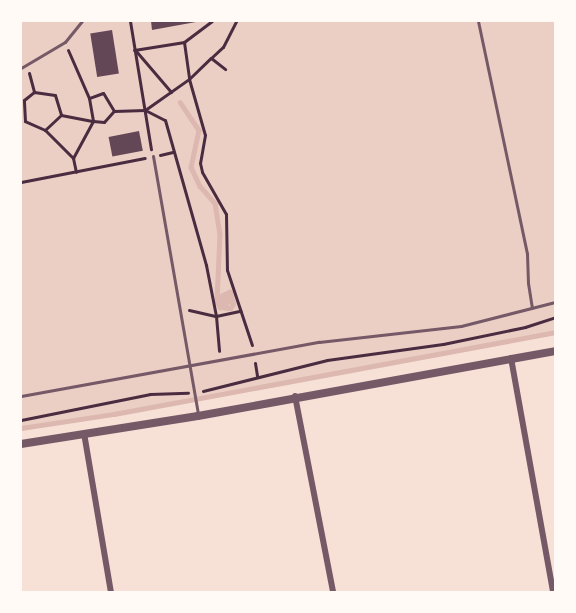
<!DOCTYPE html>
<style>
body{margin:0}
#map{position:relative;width:576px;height:613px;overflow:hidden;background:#f7e1d7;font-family:"Source Serif 4",serif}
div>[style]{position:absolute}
.green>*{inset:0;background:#ebcfc5}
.stream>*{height:4.5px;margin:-2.25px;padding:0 2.25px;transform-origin:2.25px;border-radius:2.25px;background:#dcb8b0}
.building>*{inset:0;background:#644757;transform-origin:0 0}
.path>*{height:3px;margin:-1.5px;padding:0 1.5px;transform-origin:1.5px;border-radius:1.5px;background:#4a2c40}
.service>*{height:3px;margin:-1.5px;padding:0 1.5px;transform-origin:1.5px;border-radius:1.5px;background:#755966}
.minor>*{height:6px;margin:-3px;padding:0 3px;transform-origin:3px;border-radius:3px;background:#755966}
.tertiary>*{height:8px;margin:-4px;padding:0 4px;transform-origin:4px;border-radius:4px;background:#755966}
span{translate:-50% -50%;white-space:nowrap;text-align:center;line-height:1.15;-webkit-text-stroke:4.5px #fffaf5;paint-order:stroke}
.frame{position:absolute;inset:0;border:22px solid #fffaf5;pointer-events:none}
</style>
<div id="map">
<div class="green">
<div style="clip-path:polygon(21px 21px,555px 21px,555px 333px,21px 431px)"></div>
</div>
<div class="stream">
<div style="left:180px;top:102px;width:34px;rotate:56deg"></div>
<div style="left:199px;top:130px;width:38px;rotate:102deg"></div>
<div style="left:191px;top:167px;width:21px;rotate:65deg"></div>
<div style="left:200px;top:186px;width:23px;rotate:49deg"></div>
<div style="left:215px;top:203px;width:30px;rotate:81deg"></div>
<div style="left:220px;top:233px;width:68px;rotate:92.5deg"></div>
<div style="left:217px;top:301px;width:7px;rotate:63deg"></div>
<div style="left:220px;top:307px;width:10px;rotate:6deg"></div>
<div style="left:230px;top:308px;width:5px;rotate:-53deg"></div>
<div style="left:233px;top:304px;width:12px;rotate:-104deg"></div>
<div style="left:230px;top:292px;width:9px;rotate:153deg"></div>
<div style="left:222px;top:296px;width:6px;rotate:99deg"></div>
<div style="left:221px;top:302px;width:4px;rotate:27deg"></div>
<div style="left:225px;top:304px;width:6px;rotate:-39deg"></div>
<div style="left:230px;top:300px;width:4px;rotate:-104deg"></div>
<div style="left:229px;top:296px;width:5px;rotate:158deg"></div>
<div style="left:224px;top:298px;width:3px;rotate:45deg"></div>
<div style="left:21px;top:428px;width:94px;rotate:-8.6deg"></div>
<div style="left:114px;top:414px;width:449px;rotate:-10.5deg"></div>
</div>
<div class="building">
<div style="clip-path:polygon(151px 21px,196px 21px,196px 22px,152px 30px)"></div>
<div style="left:112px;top:30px;width:44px;height:22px;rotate:81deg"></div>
<div style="left:139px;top:131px;width:20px;height:31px;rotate:79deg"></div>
</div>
<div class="path">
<div style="left:130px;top:21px;width:130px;rotate:80.7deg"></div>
<div style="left:184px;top:42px;width:37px;rotate:82deg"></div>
<div style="left:189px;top:79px;width:58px;rotate:74.1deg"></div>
<div style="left:205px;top:135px;width:28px;rotate:100deg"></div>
<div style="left:200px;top:163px;width:9px;rotate:77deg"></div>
<div style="left:202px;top:172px;width:48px;rotate:60.3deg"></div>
<div style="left:226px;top:214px;width:56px;rotate:89deg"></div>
<div style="left:227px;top:270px;width:79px;rotate:71.6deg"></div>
<div style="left:68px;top:50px;width:52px;rotate:66.4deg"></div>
<div style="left:134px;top:50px;width:51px;rotate:-9.1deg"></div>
<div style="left:184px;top:42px;width:35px;rotate:-37deg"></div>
<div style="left:136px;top:51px;width:54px;rotate:49.5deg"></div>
<div style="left:211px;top:58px;width:18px;rotate:38deg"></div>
<div style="left:29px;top:73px;width:20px;rotate:75deg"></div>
<div style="left:34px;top:92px;width:21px;rotate:8deg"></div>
<div style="left:55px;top:95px;width:21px;rotate:73deg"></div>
<div style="left:61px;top:115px;width:22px;rotate:137deg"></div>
<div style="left:45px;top:130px;width:22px;rotate:-156deg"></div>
<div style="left:25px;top:121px;width:21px;rotate:-93deg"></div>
<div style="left:24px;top:100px;width:13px;rotate:-39deg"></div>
<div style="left:145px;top:110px;width:54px;rotate:-35.2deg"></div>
<div style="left:189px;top:79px;width:30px;rotate:-44deg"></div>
<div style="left:211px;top:58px;width:16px;rotate:-43deg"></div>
<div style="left:223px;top:47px;width:29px;rotate:-63deg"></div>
<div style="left:114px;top:111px;width:21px;rotate:-121deg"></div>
<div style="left:103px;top:93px;width:15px;rotate:160deg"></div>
<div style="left:89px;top:98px;width:23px;rotate:80deg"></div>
<div style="left:93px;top:121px;width:11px;rotate:5deg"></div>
<div style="left:104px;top:122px;width:15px;rotate:-48deg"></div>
<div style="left:114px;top:111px;width:31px;rotate:-2deg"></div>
<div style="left:145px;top:110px;width:22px;rotate:27deg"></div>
<div style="left:165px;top:120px;width:151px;rotate:74.2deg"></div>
<div style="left:206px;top:265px;width:52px;rotate:78.9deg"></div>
<div style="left:216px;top:316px;width:35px;rotate:85deg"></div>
<div style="left:61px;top:115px;width:33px;rotate:11deg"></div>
<div style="left:93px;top:121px;width:42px;rotate:118.4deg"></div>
<div style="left:45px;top:130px;width:40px;rotate:45deg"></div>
<div style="left:73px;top:158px;width:14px;rotate:78deg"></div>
<div style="left:160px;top:155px;width:13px;rotate:-13deg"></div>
<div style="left:21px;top:182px;width:126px;rotate:-11deg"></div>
<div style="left:189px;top:310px;width:28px;rotate:13deg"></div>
<div style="left:216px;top:316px;width:25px;rotate:-12deg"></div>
<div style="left:255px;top:363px;width:13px;rotate:81deg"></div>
<div style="left:203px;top:391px;width:128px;rotate:-14deg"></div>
<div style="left:327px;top:360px;width:117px;rotate:-7.9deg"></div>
<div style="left:443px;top:344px;width:84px;rotate:-11.7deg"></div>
<div style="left:525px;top:327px;width:32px;rotate:-18deg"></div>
<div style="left:21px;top:420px;width:132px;rotate:-11.4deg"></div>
<div style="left:150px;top:394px;width:38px;rotate:-2deg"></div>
</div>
<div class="service">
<div style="left:478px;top:21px;width:238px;rotate:78.1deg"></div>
<div style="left:527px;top:254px;width:29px;rotate:88deg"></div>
<div style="left:528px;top:283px;width:25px;rotate:81deg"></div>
<div style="left:21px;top:68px;width:51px;rotate:-30.6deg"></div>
<div style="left:65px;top:42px;width:27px;rotate:-51deg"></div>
<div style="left:153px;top:156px;width:263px;rotate:80.1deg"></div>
<div style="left:21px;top:396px;width:303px;rotate:-10.3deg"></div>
<div style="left:319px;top:342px;width:143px;rotate:-6.4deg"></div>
<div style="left:461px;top:326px;width:97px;rotate:-14.3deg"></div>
</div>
<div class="minor">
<div style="left:511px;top:358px;width:238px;rotate:79.8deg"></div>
<div style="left:295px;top:396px;width:200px;rotate:79deg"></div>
<div style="left:84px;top:433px;width:161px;rotate:80.4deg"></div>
</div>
<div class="tertiary">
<div style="left:21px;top:444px;width:179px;rotate:-9deg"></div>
<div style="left:198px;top:416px;width:363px;rotate:-10.3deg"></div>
</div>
<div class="frame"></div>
</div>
